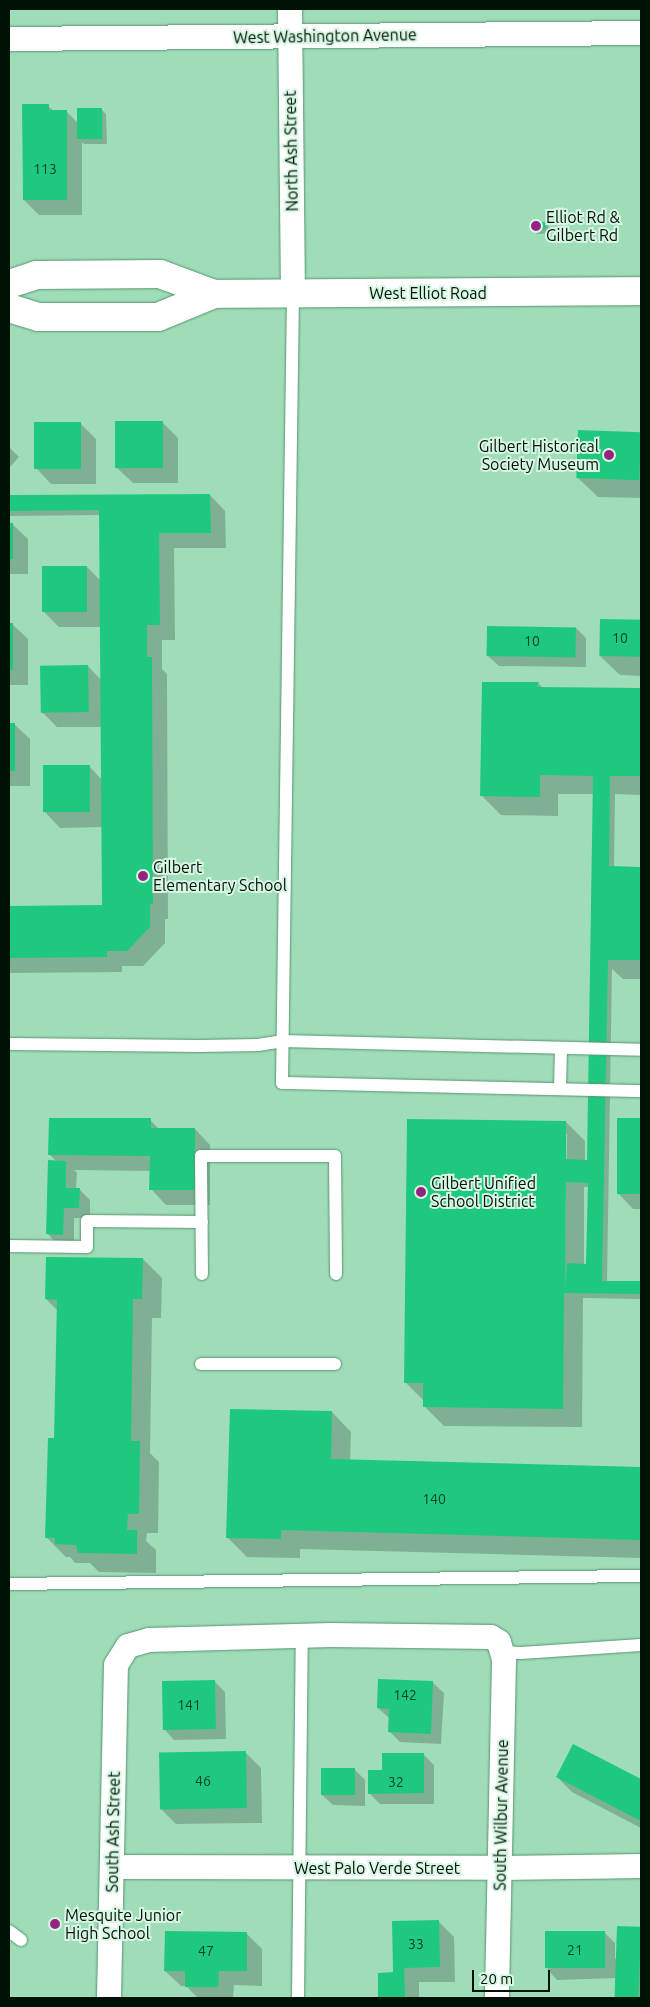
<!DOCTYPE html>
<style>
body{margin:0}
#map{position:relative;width:650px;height:2007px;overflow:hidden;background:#9fddb8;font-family:Ubuntu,sans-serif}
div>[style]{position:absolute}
.shadow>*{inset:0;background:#0003}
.building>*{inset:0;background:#1ec97f;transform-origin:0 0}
.roads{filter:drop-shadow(0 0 1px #589471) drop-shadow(0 0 1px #589471)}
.lane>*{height:12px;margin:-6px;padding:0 6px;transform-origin:6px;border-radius:6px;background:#fff}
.street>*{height:24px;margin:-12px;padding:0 12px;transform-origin:12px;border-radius:12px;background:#fff}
.secondary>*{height:28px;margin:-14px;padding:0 14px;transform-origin:14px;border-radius:14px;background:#fff}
.dots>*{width:14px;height:14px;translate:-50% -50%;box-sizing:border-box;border:2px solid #d7f6e3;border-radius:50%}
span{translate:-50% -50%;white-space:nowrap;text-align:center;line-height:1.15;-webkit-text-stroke:4px #d7f6e3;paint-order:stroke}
.number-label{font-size:14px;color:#083f24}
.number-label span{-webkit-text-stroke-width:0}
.street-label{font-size:16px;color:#001106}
.poi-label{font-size:16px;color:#001106}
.left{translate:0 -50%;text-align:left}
.right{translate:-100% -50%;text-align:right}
.frame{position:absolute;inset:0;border:10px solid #001106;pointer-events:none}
.scale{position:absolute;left:472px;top:1970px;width:78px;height:22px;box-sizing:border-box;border:2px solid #001106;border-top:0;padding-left:6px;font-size:15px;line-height:18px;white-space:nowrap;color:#001106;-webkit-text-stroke:4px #d7f6e3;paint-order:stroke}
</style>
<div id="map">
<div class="shadow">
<div style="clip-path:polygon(48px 106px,55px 112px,67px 112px,79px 124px,101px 109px,106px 114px,107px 144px,84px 144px,82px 142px,82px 215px,39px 215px,24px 200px)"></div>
<div style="clip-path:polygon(545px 223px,550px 228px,550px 233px,537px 234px,531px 229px)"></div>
<div style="clip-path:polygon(80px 423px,96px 439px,96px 484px,51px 484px,36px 468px)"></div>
<div style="clip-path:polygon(163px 423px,178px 438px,178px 483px,133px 483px,117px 468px)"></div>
<div style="clip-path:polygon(579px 431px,641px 433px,641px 498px,598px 497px,578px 478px)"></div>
<div style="clip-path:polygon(9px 447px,19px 457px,9px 468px)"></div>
<div style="clip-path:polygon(210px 495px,225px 511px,226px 548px,174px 548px,175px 640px,162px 640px,162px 669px,167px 674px,168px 919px,165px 919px,165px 943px,143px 966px,122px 966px,122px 972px,9px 973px,9px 907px,103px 906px,103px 827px,60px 828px,45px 812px,89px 766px,102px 780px,102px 727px,57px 727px,42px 712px,88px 666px,102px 681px,102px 627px,59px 627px,44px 612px,87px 567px,101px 581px,101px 515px,9px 516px,9px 497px)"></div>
<div style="clip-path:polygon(9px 524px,12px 524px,28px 539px,28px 574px,9px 574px)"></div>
<div style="clip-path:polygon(601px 620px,641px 622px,641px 676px,620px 675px,600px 656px)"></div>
<div style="clip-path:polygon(9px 624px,12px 624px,28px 639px,28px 685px,9px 685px)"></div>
<div style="clip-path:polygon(576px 628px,586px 638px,586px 667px,499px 666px,488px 656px)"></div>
<div style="clip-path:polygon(evenodd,483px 683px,539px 684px,544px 689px,641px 690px,641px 795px,615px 794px,614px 868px,641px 868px,641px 979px,623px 979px,612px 969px,607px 1282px,641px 1282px,641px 1299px,583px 1298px,582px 1427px,444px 1426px,424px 1406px,424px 1401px,405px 1382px,566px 1122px,585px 1141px,585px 1161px,588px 1161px,594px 794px,558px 794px,558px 816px,501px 815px,482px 796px,483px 683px,565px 1134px,567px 1134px,564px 1298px,563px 1298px,565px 1134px,483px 683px,584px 1187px,589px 1187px,587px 1265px,584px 1265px,584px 1187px)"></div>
<div style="clip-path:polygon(9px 724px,14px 724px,30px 739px,30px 786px,9px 786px)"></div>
<div style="clip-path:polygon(618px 1119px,641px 1119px,641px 1209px,633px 1209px,618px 1193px)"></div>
<div style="clip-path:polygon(150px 1120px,159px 1129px,195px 1129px,210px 1145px,210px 1205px,166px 1205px,151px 1189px,151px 1171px,74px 1170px,77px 1173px,76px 1189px,79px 1189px,90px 1200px,90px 1218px,74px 1218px,74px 1245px,58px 1245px,48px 1234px,57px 1162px,49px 1154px)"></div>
<div style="clip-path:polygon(143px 1259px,162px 1278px,161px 1318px,152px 1318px,150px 1453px,159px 1462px,158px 1533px,147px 1533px,146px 1541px,156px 1550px,156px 1573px,99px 1572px,90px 1563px,75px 1563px,70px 1557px,66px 1557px,47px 1538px,56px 1440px,58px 1311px,46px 1299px)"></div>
<div style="clip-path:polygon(332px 1412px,351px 1432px,350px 1461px,641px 1469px,641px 1558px,300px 1549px,300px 1558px,247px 1557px,228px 1538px)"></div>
<div style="clip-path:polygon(215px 1682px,225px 1692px,226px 1739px,174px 1740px,164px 1729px)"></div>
<div style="clip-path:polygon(433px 1683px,444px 1693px,441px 1744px,400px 1742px,390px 1732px,389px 1718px,378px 1708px)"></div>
<div style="clip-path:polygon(573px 1746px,641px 1781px,641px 1828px,572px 1792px,557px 1777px)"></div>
<div style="clip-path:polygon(246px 1753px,261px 1768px,262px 1823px,176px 1824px,161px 1809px)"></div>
<div style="clip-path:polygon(423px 1754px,434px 1765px,434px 1804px,380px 1804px,369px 1793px,383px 1771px)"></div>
<div style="clip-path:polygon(355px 1770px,365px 1780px,365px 1806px,333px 1805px,322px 1795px)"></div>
<div style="clip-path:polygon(439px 1922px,454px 1937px,455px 1982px,419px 1982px,419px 1998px,380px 1998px,379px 1974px,394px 1974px)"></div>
<div style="clip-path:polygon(618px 1928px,641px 1928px,641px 1998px,618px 1998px,617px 1978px,557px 1980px,547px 1969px,604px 1932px,615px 1943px,615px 1959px,617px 1959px)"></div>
<div style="clip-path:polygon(246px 1933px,262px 1949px,262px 1986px,234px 1985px,233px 1998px,198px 1998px,186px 1986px,181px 1986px,165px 1971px)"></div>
</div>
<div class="building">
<div style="clip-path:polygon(22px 104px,49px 104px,49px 110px,67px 110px,67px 200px,23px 200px)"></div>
<div style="left:102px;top:108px;width:31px;height:25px;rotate:90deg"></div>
<div style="clip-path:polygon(545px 222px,546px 229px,530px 229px,530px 223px)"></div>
<div style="left:163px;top:421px;width:47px;height:48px;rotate:90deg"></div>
<div style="left:81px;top:422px;width:47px;height:47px;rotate:90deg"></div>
<div style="left:578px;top:430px;width:63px;height:48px;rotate:2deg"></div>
<div style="clip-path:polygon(210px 494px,211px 533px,159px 533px,160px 625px,147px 625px,147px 657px,152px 657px,153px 904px,150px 904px,150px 927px,127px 951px,107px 951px,107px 957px,9px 958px,9px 906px,102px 905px,99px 510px,9px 511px,9px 495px)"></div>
<div style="left:9px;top:523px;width:4px;height:36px"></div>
<div style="left:42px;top:566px;width:45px;height:46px"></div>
<div style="left:600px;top:619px;width:41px;height:37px;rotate:1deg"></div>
<div style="left:9px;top:623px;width:4px;height:47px"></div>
<div style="left:487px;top:626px;width:89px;height:30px;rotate:1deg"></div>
<div style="left:88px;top:665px;width:47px;height:48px;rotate:89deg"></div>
<div style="clip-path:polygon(evenodd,482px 682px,539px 682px,537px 687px,641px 688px,641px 776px,610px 776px,609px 866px,641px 867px,641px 960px,608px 960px,602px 1281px,641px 1281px,641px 1294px,564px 1293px,563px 1409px,423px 1407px,423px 1383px,404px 1383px,407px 1119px,566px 1121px,566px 1159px,587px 1160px,593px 776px,540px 775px,540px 797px,480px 796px,482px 682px,566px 1182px,588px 1183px,586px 1264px,567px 1263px,565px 1289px,566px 1182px)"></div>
<div style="left:9px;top:723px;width:6px;height:48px"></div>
<div style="left:90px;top:765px;width:47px;height:47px;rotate:90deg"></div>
<div style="clip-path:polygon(49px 1118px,151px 1118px,151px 1128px,195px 1128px,195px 1190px,149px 1190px,150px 1156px,48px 1155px)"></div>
<div style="left:617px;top:1118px;width:24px;height:76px"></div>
<div style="clip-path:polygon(48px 1160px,66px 1161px,66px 1188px,80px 1188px,79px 1208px,64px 1208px,63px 1235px,46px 1234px)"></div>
<div style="clip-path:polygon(46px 1257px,143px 1258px,142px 1299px,133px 1299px,131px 1441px,140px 1441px,139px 1514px,128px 1514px,127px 1530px,137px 1530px,137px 1554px,78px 1553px,76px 1545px,55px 1544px,55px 1538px,45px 1538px,48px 1438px,54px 1438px,57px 1300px,45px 1299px)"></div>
<div style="clip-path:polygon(230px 1409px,332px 1411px,331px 1459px,641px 1467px,641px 1540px,281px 1530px,281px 1539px,226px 1538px)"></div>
<div style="clip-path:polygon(378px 1679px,433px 1681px,431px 1734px,388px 1732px,389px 1709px,377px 1708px)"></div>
<div style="left:215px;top:1680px;width:49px;height:53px;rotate:89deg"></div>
<div style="clip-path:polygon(573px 1744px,641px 1779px,641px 1821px,556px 1777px)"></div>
<div style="left:246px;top:1751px;width:57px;height:87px;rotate:89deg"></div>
<div style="clip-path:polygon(382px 1753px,424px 1753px,424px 1793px,368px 1794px,368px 1770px,382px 1770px)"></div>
<div style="left:321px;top:1768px;width:34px;height:27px"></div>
<div style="clip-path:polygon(439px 1920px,440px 1967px,404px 1968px,405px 1998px,378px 1998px,378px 1973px,393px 1972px,392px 1921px)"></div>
<div style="left:617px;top:1926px;width:24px;height:71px;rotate:2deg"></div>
<div style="clip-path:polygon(165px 1931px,247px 1932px,247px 1971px,219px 1971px,218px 1987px,185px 1987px,185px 1971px,164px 1971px)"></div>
<div style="left:605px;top:1931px;width:37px;height:60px;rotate:90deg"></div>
</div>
<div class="roads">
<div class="lane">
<div style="left:293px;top:294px;width:789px;rotate:90.8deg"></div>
<div style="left:282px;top:1083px;width:359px;rotate:1.3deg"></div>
<div style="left:9px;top:1044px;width:190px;rotate:0.6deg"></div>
<div style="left:199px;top:1046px;width:59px;rotate:-1deg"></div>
<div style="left:258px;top:1045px;width:24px;rotate:-9deg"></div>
<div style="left:282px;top:1041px;width:359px;rotate:1.4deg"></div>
<div style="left:560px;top:1089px;width:41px;rotate:-88.6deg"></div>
<div style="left:9px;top:1246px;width:78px;rotate:0.7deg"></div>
<div style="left:87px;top:1247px;width:26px;rotate:-90deg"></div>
<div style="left:87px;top:1221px;width:115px;rotate:0.5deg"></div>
<div style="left:202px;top:1274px;width:118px;rotate:-90.5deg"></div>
<div style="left:201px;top:1156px;width:134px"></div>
<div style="left:335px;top:1156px;width:118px;rotate:89.5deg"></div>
<div style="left:201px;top:1364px;width:134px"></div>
<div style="left:9px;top:1584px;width:632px;rotate:-0.73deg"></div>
<div style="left:502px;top:1652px;width:19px;rotate:3deg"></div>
<div style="left:521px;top:1653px;width:120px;rotate:-3.8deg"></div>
<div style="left:9px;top:1931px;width:15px;rotate:37deg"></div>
<div style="left:298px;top:1998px;width:362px;rotate:-89.4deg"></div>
</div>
<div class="street">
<div style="left:290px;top:9px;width:285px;rotate:89.4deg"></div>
<div style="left:9px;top:39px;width:632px;rotate:-0.54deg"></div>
<div style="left:113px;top:1867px;width:387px;rotate:0.1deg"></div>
<div style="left:500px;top:1868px;width:141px;rotate:-0.8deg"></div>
<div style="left:109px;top:1998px;width:333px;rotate:-88.8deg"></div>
<div style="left:116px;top:1665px;width:22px;rotate:-58deg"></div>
<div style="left:128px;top:1646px;width:22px;rotate:-16deg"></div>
<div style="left:149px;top:1640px;width:182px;rotate:-1.6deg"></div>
<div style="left:331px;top:1635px;width:160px;rotate:0.7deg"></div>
<div style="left:491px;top:1637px;width:9px;rotate:32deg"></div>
<div style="left:499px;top:1642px;width:19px;rotate:74deg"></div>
<div style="left:504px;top:1660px;width:338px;rotate:91.2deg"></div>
</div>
<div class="secondary">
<div style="left:9px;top:284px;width:28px;rotate:-18deg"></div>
<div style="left:36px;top:275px;width:124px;rotate:-0.5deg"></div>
<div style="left:160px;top:274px;width:58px;rotate:20.3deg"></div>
<div style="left:9px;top:308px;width:31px;rotate:17deg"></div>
<div style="left:39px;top:317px;width:119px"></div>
<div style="left:158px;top:317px;width:61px;rotate:-22.3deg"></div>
<div style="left:214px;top:294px;width:427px;rotate:-0.4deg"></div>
</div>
</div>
<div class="dots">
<div style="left:536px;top:226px;background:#972380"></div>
<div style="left:609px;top:455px;background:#972380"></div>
<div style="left:143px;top:876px;background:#972380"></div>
<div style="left:421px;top:1192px;background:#972380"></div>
<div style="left:55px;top:1924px;background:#972380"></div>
</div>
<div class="number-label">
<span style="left:45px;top:169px">113</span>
<span style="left:620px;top:638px">10</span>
<span style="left:532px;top:641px">10</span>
<span style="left:434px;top:1499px">140</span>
<span style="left:405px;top:1695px">142</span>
<span style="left:189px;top:1705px">141</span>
<span style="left:203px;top:1781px">46</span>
<span style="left:396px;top:1782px">32</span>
<span style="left:416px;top:1944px">33</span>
<span style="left:575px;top:1950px">21</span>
<span style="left:206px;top:1951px">47</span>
</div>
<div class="street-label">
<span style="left:325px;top:36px;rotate:-1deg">West Washington Avenue</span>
<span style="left:291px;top:151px;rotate:-91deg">North Ash Street</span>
<span style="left:428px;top:293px">West Elliot Road</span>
<span style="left:501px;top:1815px;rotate:-89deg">South Wilbur Avenue</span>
<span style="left:113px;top:1832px;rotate:-89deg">South Ash Street</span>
<span style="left:377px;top:1868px">West Palo Verde Street</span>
</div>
<div class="poi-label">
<span class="left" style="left:546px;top:226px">Elliot Rd &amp;<br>Gilbert Rd</span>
<span class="right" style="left:599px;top:455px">Gilbert Historical<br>Society Museum</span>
<span class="left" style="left:153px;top:876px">Gilbert<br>Elementary School</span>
<span class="left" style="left:431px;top:1192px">Gilbert Unified<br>School District</span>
<span class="left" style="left:65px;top:1924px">Mesquite Junior<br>High School</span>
</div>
<div class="frame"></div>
<div class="scale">20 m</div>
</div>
